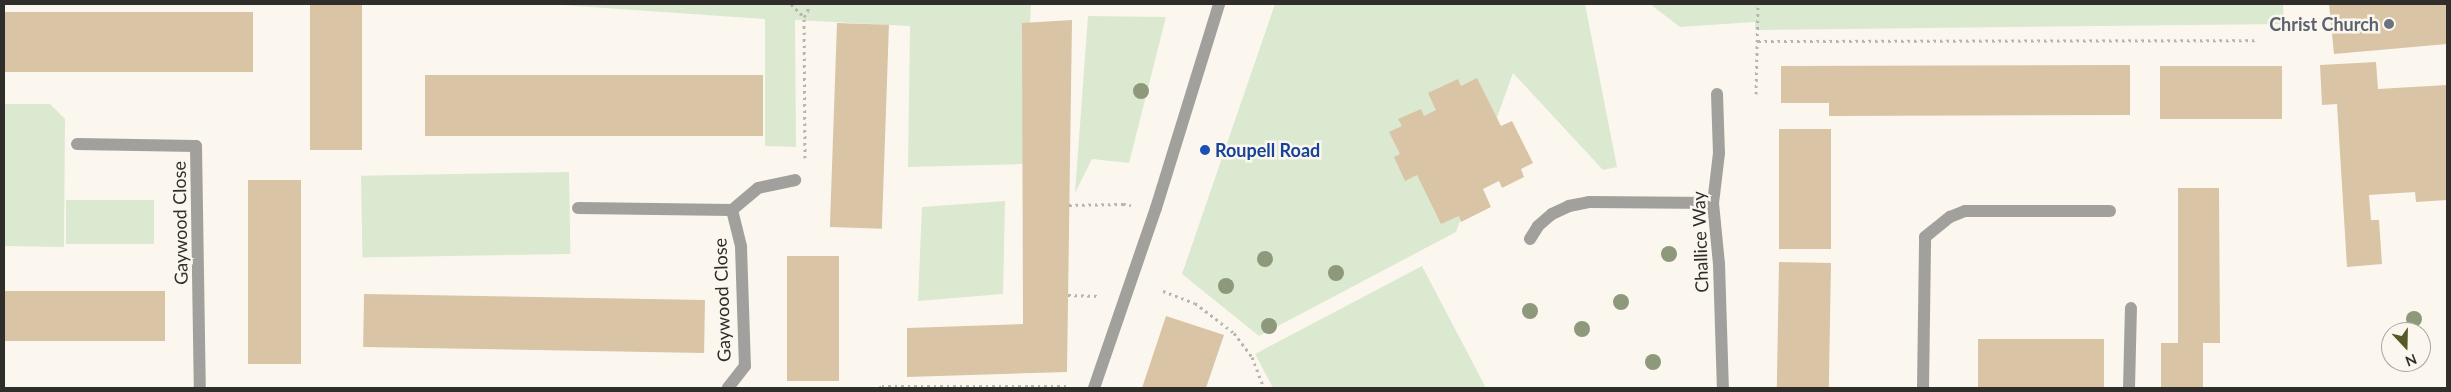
<!DOCTYPE html>
<style>
body{margin:0}
#map{position:relative;width:2451px;height:392px;overflow:hidden;background:#fbf7ef;font-family:Lato,sans-serif}
div>[style]{position:absolute}
.green>*{inset:0;background:#dbe9d0;transform-origin:0 0}
.building>*{inset:0;background:#d9c5a5;transform-origin:0 0}
.path>*{height:3px;margin-top:-1.5px;transform-origin:0;background:repeating-linear-gradient(90deg,#b8b5af 0 2.5px,transparent 0 6.5px)}
.minor>*{height:12px;margin:-6px;padding:0 6px;transform-origin:6px;border-radius:6px;background:#a2a09c}
.trees>*{width:16px;height:16px;margin:-8px;border-radius:50%;background:#8e997b}
.dots>*{width:14px;height:14px;translate:-50% -50%;box-sizing:border-box;border:2px solid #fbf7ef;border-radius:50%}
span{translate:-50% -50%;white-space:nowrap;text-align:center;line-height:1.15;-webkit-text-stroke:5px #fbf7ef;paint-order:stroke}
.worship-label{font-size:18px;color:#5b616d;font-weight:700}
.right{translate:-100% -50%;text-align:right}
.transit-label{font-size:18px;color:#164399;font-weight:700}
.left{translate:0 -50%;text-align:left}
.street-label{font-size:18px;color:#2f2e2a}
.frame{position:absolute;inset:0;border:5px solid #2f2e2a;pointer-events:none}
.north{position:absolute;left:2381px;top:322px;width:50px;height:50px;box-sizing:border-box;background:#fbf7ef;border:1px solid #a9a7a0;border-radius:50%;rotate:159deg;font-size:14px;font-weight:700;line-height:20px;text-align:center;color:#2f2e2a}
.north::after{content:'';display:block;margin:auto;width:18px;height:22px;background:#565a28;clip-path:polygon(50% 0,100% 100%,50% 72%,0 100%)}
</style>
<div id="map">
<div class="green">
<div style="clip-path:polygon(547px 4px,1031px 4px,1023px 164px,908px 167px,910px 26px,795px 20px,796px 147px,765px 146px,765px 19px)"></div>
<div style="clip-path:polygon(1275px 4px,1585px 4px,1617px 167px,1603px 170px,1513px 73px,1456px 232px,1259px 336px,1182px 274px)"></div>
<div style="clip-path:polygon(1650px 4px,2283px 4px,2284px 24px,1755px 30px,1755px 22px,1680px 27px)"></div>
<div style="clip-path:polygon(1088px 16px,1166px 17px,1129px 163px,1092px 159px,1075px 193px)"></div>
<div style="clip-path:polygon(4px 104px,50px 104px,65px 119px,64px 247px,4px 246px)"></div>
<div style="left:569px;top:172px;width:82px;height:208px;rotate:89deg"></div>
<div style="left:66px;top:200px;width:88px;height:44px"></div>
<div style="clip-path:polygon(1005px 201px,1003px 294px,918px 301px,922px 207px)"></div>
<div style="clip-path:polygon(1422px 266px,1486px 388px,1273px 388px,1255px 354px)"></div>
</div>
<div class="building">
<div style="left:310px;top:4px;width:52px;height:146px"></div>
<div style="clip-path:polygon(2329px 4px,2447px 4px,2447px 44px,2334px 54px)"></div>
<div style="left:4px;top:12px;width:249px;height:60px"></div>
<div style="clip-path:polygon(1072px 20px,1067px 372px,907px 377px,907px 328px,1023px 324px,1022px 23px)"></div>
<div style="left:837px;top:23px;width:52px;height:204px;rotate:2deg"></div>
<div style="clip-path:polygon(2376px 62px,2378px 89px,2447px 85px,2447px 200px,2416px 202px,2415px 192px,2369px 195px,2371px 220px,2379px 220px,2382px 264px,2347px 267px,2337px 104px,2322px 105px,2320px 65px)"></div>
<div style="clip-path:polygon(2130px 65px,2130px 115px,1829px 116px,1829px 103px,1781px 103px,1781px 66px)"></div>
<div style="left:2160px;top:66px;width:122px;height:53px"></div>
<div style="left:425px;top:75px;width:338px;height:61px"></div>
<div style="clip-path:polygon(1477px 78px,1501px 126px,1512px 121px,1533px 163px,1521px 169px,1524px 177px,1502px 188px,1499px 181px,1483px 189px,1491px 207px,1461px 222px,1459px 216px,1441px 224px,1417px 175px,1405px 181px,1394px 157px,1400px 154px,1389px 132px,1402px 126px,1398px 119px,1421px 109px,1424px 116px,1436px 110px,1428px 93px,1458px 79px,1461px 86px)"></div>
<div style="left:1779px;top:129px;width:52px;height:120px"></div>
<div style="left:248px;top:180px;width:53px;height:184px"></div>
<div style="clip-path:polygon(2178px 188px,2219px 188px,2220px 343px,2203px 343px,2203px 388px,2161px 388px,2161px 343px,2178px 343px)"></div>
<div style="left:839px;top:256px;width:125px;height:52px;rotate:90deg"></div>
<div style="left:1779px;top:262px;width:52px;height:126px;rotate:1deg"></div>
<div style="left:4px;top:291px;width:161px;height:50px"></div>
<div style="left:705px;top:300px;width:53px;height:341px;rotate:91deg"></div>
<div style="clip-path:polygon(1166px 316px,1224px 335px,1206px 388px,1142px 388px)"></div>
<div style="left:1978px;top:339px;width:126px;height:49px"></div>
</div>
<div class="path">
<div style="left:791px;top:4px;width:18px;rotate:45deg"></div>
<div style="left:1758px;top:41px;width:497px;rotate:-0.1deg"></div>
<div style="left:1756px;top:94px;width:90px;rotate:-88.7deg"></div>
<div style="left:805px;top:158px;width:141px;rotate:-90.4deg"></div>
<div style="left:804px;top:17px;width:7px;rotate:-56deg"></div>
<div style="left:808px;top:11px;width:7px;rotate:-90deg"></div>
<div style="left:1069px;top:205px;width:54px;rotate:-1.1deg"></div>
<div style="left:1123px;top:204px;width:8px;rotate:7deg"></div>
<div style="left:1163px;top:291px;width:34px;rotate:21deg"></div>
<div style="left:1195px;top:303px;width:49px;rotate:37.6deg"></div>
<div style="left:1234px;top:333px;width:30px;rotate:53deg"></div>
<div style="left:1252px;top:357px;width:33px;rotate:69deg"></div>
<div style="left:1068px;top:295px;width:32px;rotate:2deg"></div>
<div style="left:879px;top:388px;width:4px;rotate:-34deg"></div>
<div style="left:882px;top:386px;width:186px"></div>
</div>
<div class="minor">
<div style="left:1717px;top:94px;width:59px;rotate:88.1deg"></div>
<div style="left:1719px;top:153px;width:50px;rotate:96.8deg"></div>
<div style="left:1713px;top:203px;width:61px;rotate:84.4deg"></div>
<div style="left:1719px;top:264px;width:124px;rotate:88.2deg"></div>
<div style="left:77px;top:144px;width:119px;rotate:1deg"></div>
<div style="left:196px;top:146px;width:242px;rotate:89.1deg"></div>
<div style="left:578px;top:208px;width:154px;rotate:0.7deg"></div>
<div style="left:732px;top:210px;width:38px;rotate:76deg"></div>
<div style="left:741px;top:247px;width:119px;rotate:88.1deg"></div>
<div style="left:745px;top:366px;width:28px;rotate:128deg"></div>
<div style="left:732px;top:210px;width:34px;rotate:-40deg"></div>
<div style="left:758px;top:188px;width:38px;rotate:-12deg"></div>
<div style="left:1530px;top:239px;width:15px;rotate:-58deg"></div>
<div style="left:1538px;top:226px;width:18px;rotate:-41deg"></div>
<div style="left:1552px;top:214px;width:19px;rotate:-25deg"></div>
<div style="left:1569px;top:206px;width:20px;rotate:-11deg"></div>
<div style="left:1589px;top:202px;width:124px;rotate:0.5deg"></div>
<div style="left:1094px;top:388px;width:190px;rotate:-71deg"></div>
<div style="left:1156px;top:208px;width:214px;rotate:-72.8deg"></div>
<div style="left:1923px;top:388px;width:151px;rotate:-89.2deg"></div>
<div style="left:1925px;top:237px;width:32px;rotate:-39deg"></div>
<div style="left:1950px;top:217px;width:16px;rotate:-22deg"></div>
<div style="left:1965px;top:211px;width:145px"></div>
<div style="left:2129px;top:388px;width:80px;rotate:-88.6deg"></div>
</div>
<div class="trees">
<div style="left:1141px;top:91px"></div>
<div style="left:1669px;top:254px"></div>
<div style="left:1265px;top:259px"></div>
<div style="left:1336px;top:273px"></div>
<div style="left:1226px;top:286px"></div>
<div style="left:1621px;top:302px"></div>
<div style="left:1530px;top:311px"></div>
<div style="left:2414px;top:319px"></div>
<div style="left:1269px;top:326px"></div>
<div style="left:1582px;top:329px"></div>
<div style="left:1653px;top:362px"></div>
</div>
<div class="dots">
<div style="left:2389px;top:24px;background:#6b7280"></div>
<div style="left:1205px;top:150px;background:#1a4fb4"></div>
</div>
<div class="worship-label">
<span class="right" style="left:2379px;top:24px">Christ Church</span>
</div>
<div class="transit-label">
<span class="left" style="left:1215px;top:150px">Roupell Road</span>
</div>
<div class="street-label">
<span style="left:180px;top:223px;rotate:-91deg">Gaywood Close</span>
<span style="left:1700px;top:242px;rotate:-92deg">Challice Way</span>
<span style="left:722px;top:300px;rotate:-92deg">Gaywood Close</span>
</div>
<div class="frame"></div>
<div class="north">N</div>
</div>
